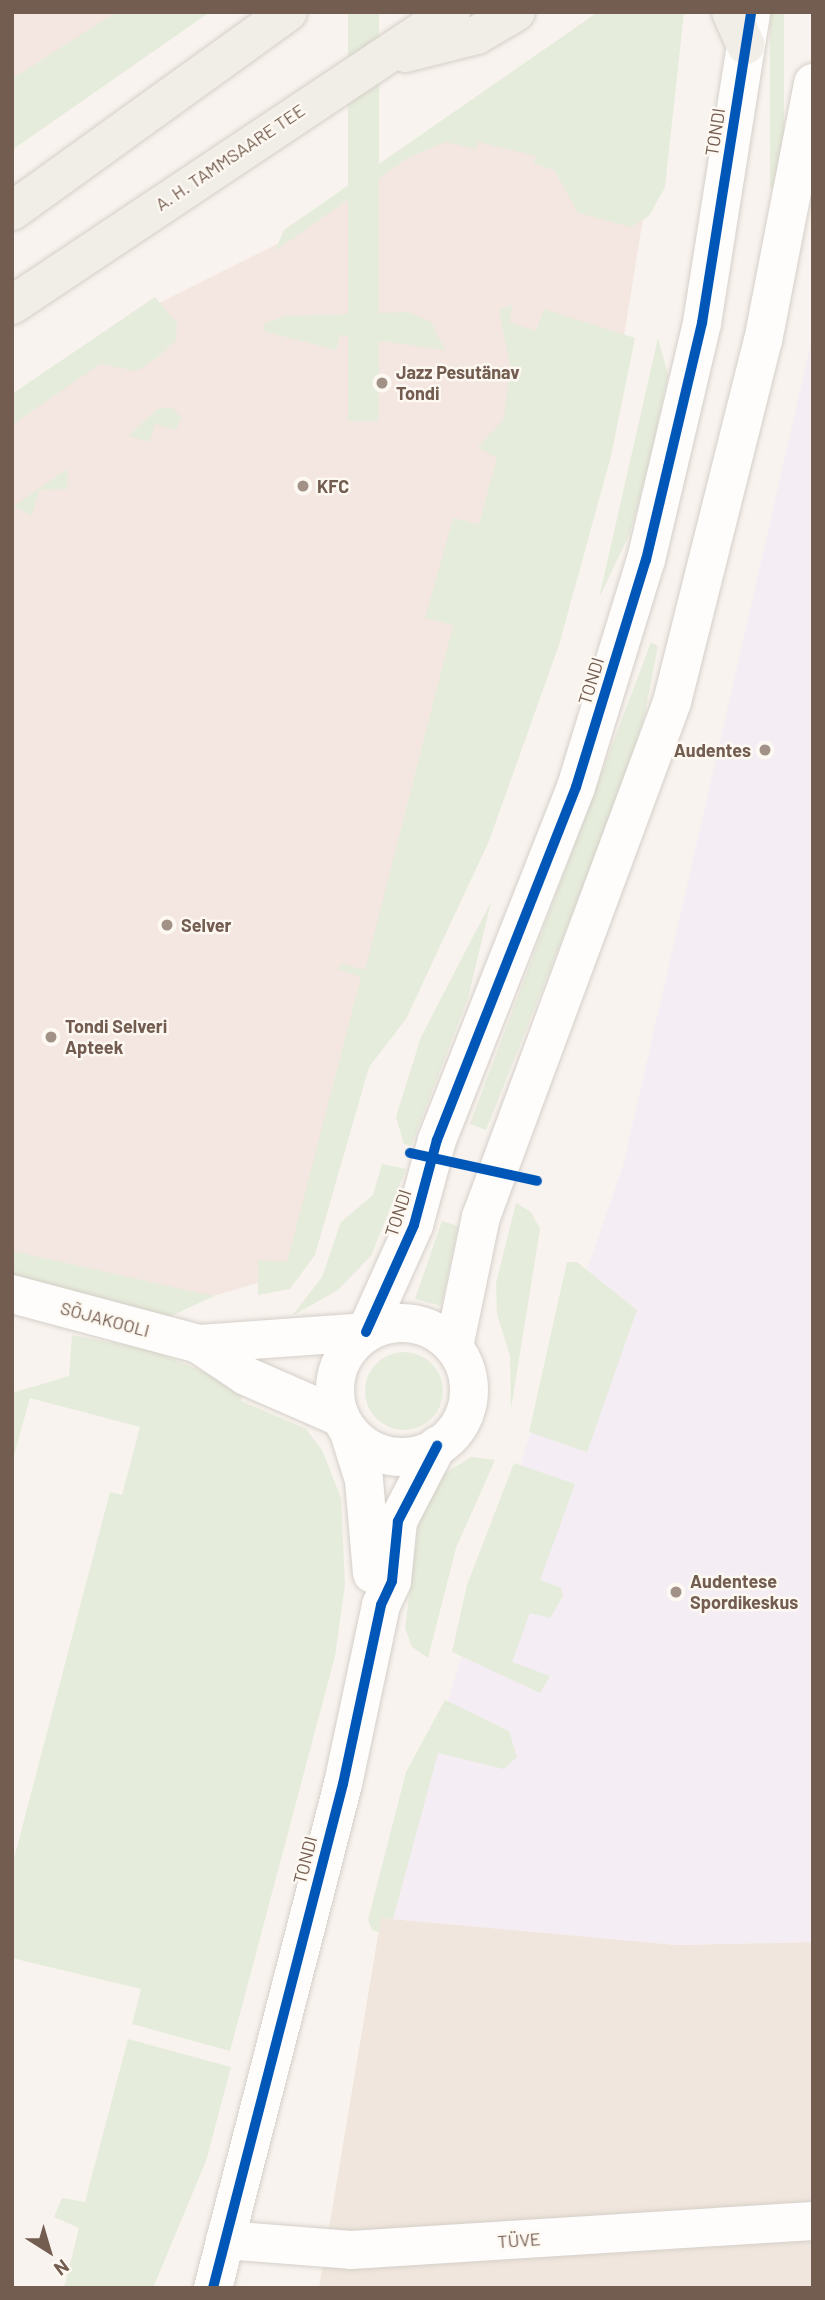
<!DOCTYPE html>
<meta charset="utf-8">
<style>
body{margin:0}
#map{position:relative;width:825px;height:2300px;overflow:hidden;background:#f8f3ee;font-family:Barlow,sans-serif}
div>[style]{position:absolute}
.residential>*{inset:0;background:#f0e6dd}
.commercial>*{inset:0;background:#f4e6e0}
.education>*{inset:0;background:#f4edf3}
.green>*{inset:0;background:#e6ecdb;transform-origin:0 0}
.round{border-radius:50%}
.roads{filter:drop-shadow(0 0 2px #d5cfc9) drop-shadow(0 0 2px #d5cfc9)}
.minor>*{height:38px;margin:-19px;padding:0 19px;transform-origin:19px;border-radius:19px;background:#fefdfc}
.minor>.ring{margin:-19px;padding:0;box-sizing:content-box;background:none;border:38px solid #fefdfc;border-radius:50%}
.major>*{height:38px;margin:-19px;padding:0 19px;transform-origin:19px;border-radius:19px;background:#f1ede7}
.cycleway>*{height:10px;margin:-5px;padding:0 5px;transform-origin:5px;border-radius:5px;background:#0057b8}
.dots>*{width:19px;height:19px;translate:-50% -50%;box-sizing:border-box;border:4px solid #fdf8f1;border-radius:50%}
span{translate:-50% -50%;white-space:nowrap;text-align:center;line-height:1.15;-webkit-text-stroke:5px #fdf8f1;paint-order:stroke}
.street-label{font-size:18px;color:#735c50}
.poi-label{font-size:18px;color:#735c50;font-weight:700}
.left{translate:0 -50%;text-align:left}
.right{translate:-100% -50%;text-align:right}
.frame{position:absolute;inset:0;border:14px solid #735c50;pointer-events:none}
.north{position:absolute;left:14px;top:2216px;width:70px;height:70px;-webkit-text-stroke:5px #fdf8f1;paint-order:stroke;rotate:143deg;font-size:19px;font-weight:700;line-height:28px;text-align:center;color:#735c50}
.north::after{content:'';display:block;margin:auto;width:24px;height:32px;background:#735c50;clip-path:polygon(50% 0,100% 100%,50% 72%,0 100%)}
</style>
<div id="map">
<div class="residential">
<div style="clip-path:polygon(381px 1918px,677px 1945px,813px 1942px,813px 2288px,319px 2288px)"></div>
</div>
<div class="commercial">
<div style="clip-path:polygon(12px 12px,198px 12px,12px 146px)"></div>
<div style="clip-path:polygon(475px 107px,646px 200px,622px 348px,294px 1272px,180px 1306px,12px 1267px,12px 405px,147px 309px,283px 241px)"></div>
</div>
<div class="education">
<div style="clip-path:polygon(813px 334px,813px 1942px,677px 1945px,381px 1918px,530px 1434px,623px 1166px)"></div>
</div>
<div class="green">
<div style="clip-path:polygon(116px 12px,210px 12px,12px 150px,12px 79px)"></div>
<div style="left:348px;top:12px;width:31px;height:409px"></div>
<div style="clip-path:polygon(598px 12px,684px 12px,665px 187px,649px 216px,631px 227px,578px 213px,554px 170px,534px 164px,536px 156px,478px 142px,476px 149px,445px 142px,408px 158px,275px 251px,284px 230px)"></div>
<div style="left:770px;top:12px;width:14px;height:176px"></div>
<div style="clip-path:polygon(155px 297px,177px 323px,176px 340px,159px 356px,137px 371px,100px 364px,12px 425px,12px 394px)"></div>
<div style="clip-path:polygon(513px 304px,509px 322px,536px 331px,544px 309px,635px 338px,611px 456px,559px 645px,489px 841px,406px 1019px,369px 1067px,315px 1255px,290px 1289px,258px 1295px,258px 1260px,287px 1262px,361px 977px,337px 969px,342px 964px,365px 970px,453px 625px,425px 618px,453px 518px,479px 524px,497px 458px,478px 447px,504px 419px,510px 365px,499px 310px)"></div>
<div style="clip-path:polygon(409px 312px,431px 322px,445px 350px,340px 335px,336px 350px,263px 331px,265px 323px,285px 316px)"></div>
<div style="clip-path:polygon(658px 338px,668px 374px,650px 460px,630px 533px,599px 598px)"></div>
<div style="clip-path:polygon(171px 407px,182px 417px,176px 430px,155px 424px,149px 442px,128px 436px,157px 409px)"></div>
<div style="clip-path:polygon(68px 468px,67px 489px,39px 490px,32px 516px,14px 506px)"></div>
<div style="clip-path:polygon(651px 642px,658px 646px,644px 718px,615px 806px,486px 1130px,470px 1124px)"></div>
<div style="clip-path:polygon(491px 902px,468px 998px,411px 1146px,404px 1144px,396px 1117px,421px 1037px)"></div>
<div style="clip-path:polygon(382px 1164px,406px 1169px,371px 1256px,338px 1290px,292px 1316px,322px 1277px,341px 1222px,373px 1195px)"></div>
<div style="clip-path:polygon(516px 1203px,531px 1212px,540px 1229px,511px 1409px,510px 1356px,497px 1314px,496px 1283px)"></div>
<div style="clip-path:polygon(442px 1221px,458px 1226px,441px 1306px,415px 1299px)"></div>
<div style="clip-path:polygon(12px 1251px,214px 1296px,167px 1318px,12px 1283px)"></div>
<div style="clip-path:polygon(567px 1262px,577px 1262px,637px 1310px,587px 1452px,529px 1432px)"></div>
<div style="clip-path:polygon(72px 1335px,150px 1350px,244px 1388px,241px 1401px,306px 1429px,322px 1450px,341px 1498px,345px 1585px,335px 1656px,230px 2051px,132px 2024px,141px 1989px,12px 1958px,12px 1866px,110px 1492px,122px 1495px,140px 1427px,30px 1398px,12px 1462px,12px 1393px,69px 1376px)"></div>
<div class="round" style="left:365px;top:1352px;width:78px;height:78px"></div>
<div style="clip-path:polygon(471px 1457px,495px 1460px,456px 1548px,428px 1658px,412px 1647px,405px 1628px,419px 1521px,444px 1474px)"></div>
<div style="clip-path:polygon(514px 1463px,575px 1484px,540px 1580px,561px 1588px,563px 1596px,550px 1618px,530px 1613px,512px 1662px,550px 1676px,540px 1693px,452px 1652px,467px 1585px)"></div>
<div style="clip-path:polygon(445px 1700px,509px 1731px,517px 1757px,504px 1769px,438px 1753px,393px 1919px,381px 1918px,379px 1932px,372px 1930px,368px 1920px,406px 1772px)"></div>
<div style="clip-path:polygon(128px 2039px,231px 2067px,206px 2161px,153px 2288px,64px 2288px,79px 2228px,54px 2217px,62px 2198px,85px 2202px)"></div>
</div>
<div class="roads">
<div class="minor">
<div style="left:12px;top:1294px;width:193px;rotate:15deg"></div>
<div style="left:198px;top:1344px;width:58px;rotate:33.7deg"></div>
<div style="left:246px;top:1376px;width:103px;rotate:23.6deg"></div>
<div class="ring" style="left:335px;top:1323px;width:96px;height:96px"></div>
<div style="left:366px;top:1332px;width:117px;rotate:-65.8deg"></div>
<div style="left:414px;top:1225px;width:88px;rotate:-74.9deg"></div>
<div style="left:437px;top:1140px;width:379px;rotate:-68.5deg"></div>
<div style="left:576px;top:787px;width:238px;rotate:-72.9deg"></div>
<div style="left:646px;top:560px;width:244px;rotate:-76.7deg"></div>
<div style="left:702px;top:323px;width:315px;rotate:-81deg"></div>
<div style="left:198px;top:1344px;width:168px;rotate:-4.1deg"></div>
<div style="left:454px;top:1347px;width:133px;rotate:-78.3deg"></div>
<div style="left:481px;top:1217px;width:549px;rotate:-69.65deg"></div>
<div style="left:672px;top:702px;width:372px;rotate:-75.9deg"></div>
<div style="left:763px;top:341px;width:263px;rotate:-79deg"></div>
<div style="left:349px;top:1432px;width:50px;rotate:72.6deg"></div>
<div style="left:364px;top:1480px;width:94px;rotate:85.1deg"></div>
<div style="left:225px;top:2240px;width:126px;rotate:4.5deg"></div>
<div style="left:351px;top:2250px;width:463px;rotate:-3.6deg"></div>
<div style="left:213px;top:2288px;width:520px;rotate:-75.54deg"></div>
<div style="left:343px;top:1784px;width:183px;rotate:-78deg"></div>
<div style="left:381px;top:1605px;width:26px;rotate:-65deg"></div>
<div style="left:392px;top:1581px;width:60px;rotate:-84.3deg"></div>
<div style="left:398px;top:1521px;width:85px;rotate:-62.5deg"></div>
</div>
<div class="major">
<div style="left:731px;top:12px;width:36px;rotate:66deg"></div>
<div style="left:405px;top:53px;width:74px;rotate:-14deg"></div>
<div style="left:477px;top:35px;width:45px;rotate:-30.5deg"></div>
<div style="left:12px;top:211px;width:340px;rotate:-35.8deg"></div>
<div style="left:12px;top:305px;width:528px;rotate:-33.72deg"></div>
</div>
</div>
<div class="cycleway">
<div style="left:410px;top:1153px;width:130px;rotate:12.4deg"></div>
<div style="left:366px;top:1332px;width:117px;rotate:-65.8deg"></div>
<div style="left:414px;top:1225px;width:88px;rotate:-74.9deg"></div>
<div style="left:437px;top:1140px;width:379px;rotate:-68.5deg"></div>
<div style="left:576px;top:787px;width:238px;rotate:-72.9deg"></div>
<div style="left:646px;top:560px;width:244px;rotate:-76.7deg"></div>
<div style="left:702px;top:323px;width:315px;rotate:-81deg"></div>
<div style="left:213px;top:2288px;width:520px;rotate:-75.54deg"></div>
<div style="left:343px;top:1784px;width:183px;rotate:-78deg"></div>
<div style="left:381px;top:1605px;width:26px;rotate:-65deg"></div>
<div style="left:392px;top:1581px;width:60px;rotate:-84.3deg"></div>
<div style="left:398px;top:1521px;width:85px;rotate:-62.5deg"></div>
</div>
<div class="dots">
<div style="left:382px;top:383px;background:#a29187"></div>
<div style="left:303px;top:486px;background:#a29187"></div>
<div style="left:765px;top:750px;background:#a29187"></div>
<div style="left:167px;top:925px;background:#a29187"></div>
<div style="left:51px;top:1037px;background:#a29187"></div>
<div style="left:676px;top:1592px;background:#a29187"></div>
</div>
<div class="street-label">
<span style="left:715px;top:132px;rotate:-81deg">TONDI</span>
<span style="left:230px;top:157px;rotate:-34deg">A. H. TAMMSAARE TEE</span>
<span style="left:591px;top:681px;rotate:-73deg">TONDI</span>
<span style="left:398px;top:1213px;rotate:-72deg">TONDI</span>
<span style="left:105px;top:1319px;rotate:15deg">SÕJAKOOLI</span>
<span style="left:305px;top:1860px;rotate:-76deg">TONDI</span>
<span style="left:519px;top:2240px;rotate:-4deg">TÜVE</span>
</div>
<div class="poi-label">
<span class="left" style="left:396px;top:383px">Jazz Pesutänav<br>Tondi</span>
<span class="left" style="left:317px;top:486px">KFC</span>
<span class="right" style="left:751px;top:750px">Audentes</span>
<span class="left" style="left:181px;top:925px">Selver</span>
<span class="left" style="left:65px;top:1037px">Tondi Selveri<br>Apteek</span>
<span class="left" style="left:690px;top:1592px">Audentese<br>Spordikeskus</span>
</div>
<div class="frame"></div>
<div class="north">N</div>
</div>
